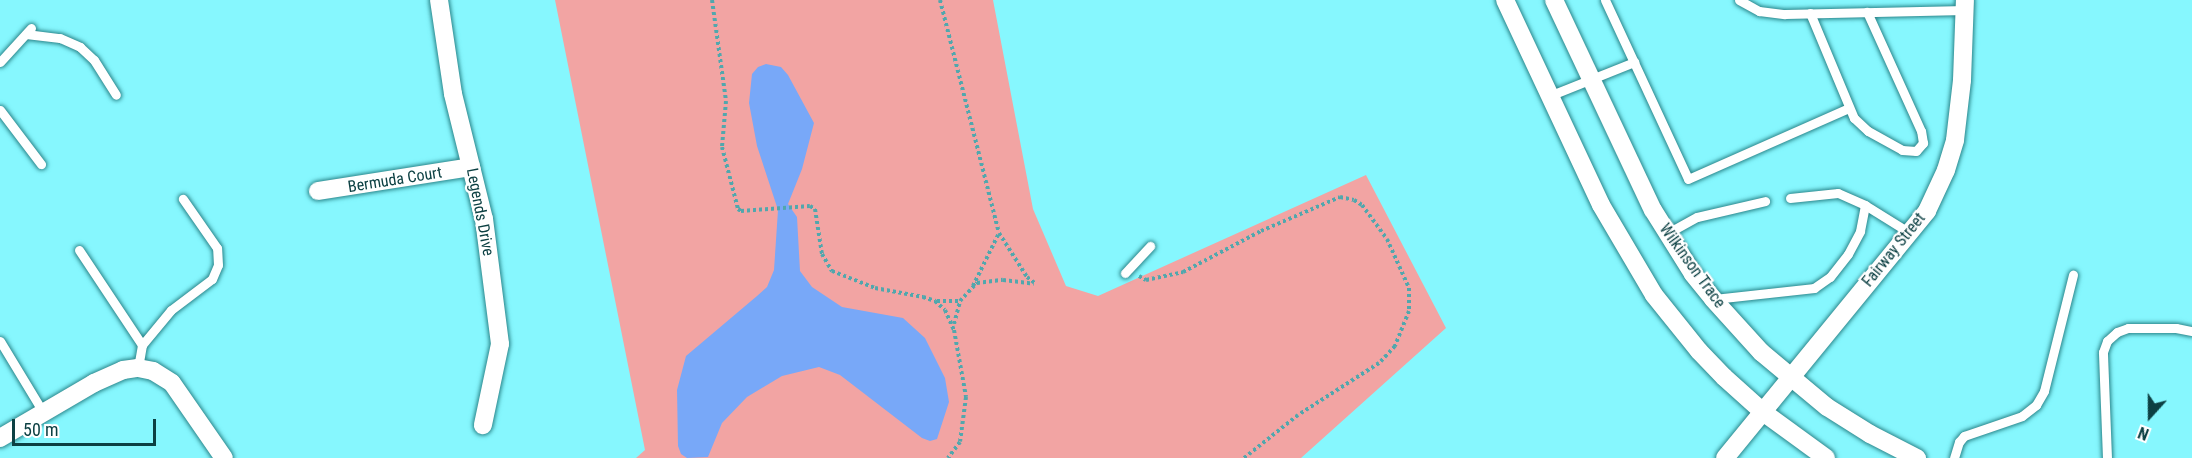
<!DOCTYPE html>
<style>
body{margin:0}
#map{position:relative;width:2192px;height:458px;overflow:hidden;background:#86f7fe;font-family:"Roboto Condensed",sans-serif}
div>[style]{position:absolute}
.green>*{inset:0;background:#f2a4a3}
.water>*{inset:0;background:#78a8f8}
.path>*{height:4px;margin-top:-2px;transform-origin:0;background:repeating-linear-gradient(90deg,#51a7ad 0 3px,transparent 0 6px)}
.roads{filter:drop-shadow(0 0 2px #2b868b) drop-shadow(0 0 2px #2b868b)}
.service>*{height:9px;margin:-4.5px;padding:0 4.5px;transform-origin:4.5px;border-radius:4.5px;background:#fff}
.minor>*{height:18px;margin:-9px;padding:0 9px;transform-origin:9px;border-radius:9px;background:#fff}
span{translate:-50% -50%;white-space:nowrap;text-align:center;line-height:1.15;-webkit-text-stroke:4.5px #fff;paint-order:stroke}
.street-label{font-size:16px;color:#0c4043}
.north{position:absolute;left:2120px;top:386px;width:60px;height:60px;-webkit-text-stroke:4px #fff;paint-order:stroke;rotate:201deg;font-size:16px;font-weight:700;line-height:24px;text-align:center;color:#0c4043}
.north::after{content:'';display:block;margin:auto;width:21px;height:27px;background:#0c4043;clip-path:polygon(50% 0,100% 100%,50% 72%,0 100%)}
.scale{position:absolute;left:12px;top:419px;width:144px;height:27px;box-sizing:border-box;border:3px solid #0c4043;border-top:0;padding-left:8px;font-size:18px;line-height:21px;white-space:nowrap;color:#0c4043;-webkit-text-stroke:4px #fff;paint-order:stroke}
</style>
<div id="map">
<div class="green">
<div style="clip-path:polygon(555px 0,993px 0,1033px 209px,1066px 286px,1098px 296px,1366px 175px,1446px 328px,1301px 458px,636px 458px,645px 450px)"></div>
</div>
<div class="water">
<div style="clip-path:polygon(766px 64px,781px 67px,788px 75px,814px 123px,802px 169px,788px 204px,797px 217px,800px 271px,812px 287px,842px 307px,903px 318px,925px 338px,945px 378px,949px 402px,937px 439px,930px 441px,922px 438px,840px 375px,819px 367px,782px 376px,747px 397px,722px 423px,708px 457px,687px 458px,681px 454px,678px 446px,677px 390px,686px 356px,757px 296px,767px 287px,774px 270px,778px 210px,757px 146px,749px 103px,752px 74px,758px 67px)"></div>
</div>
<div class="path">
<div style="left:712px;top:0;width:102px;rotate:82.1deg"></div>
<div style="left:726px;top:101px;width:46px;rotate:95deg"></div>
<div style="left:722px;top:147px;width:64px;rotate:75.5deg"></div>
<div style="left:738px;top:209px;width:4px;rotate:34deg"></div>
<div style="left:741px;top:211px;width:69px;rotate:-4.1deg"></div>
<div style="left:810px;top:206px;width:6px;rotate:31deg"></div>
<div style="left:815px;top:209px;width:46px;rotate:81.2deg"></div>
<div style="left:822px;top:254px;width:20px;rotate:60deg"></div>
<div style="left:832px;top:271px;width:46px;rotate:21.6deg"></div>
<div style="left:875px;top:288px;width:49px;rotate:10.6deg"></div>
<div style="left:923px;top:297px;width:13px;rotate:18deg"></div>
<div style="left:935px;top:301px;width:13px;rotate:42deg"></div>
<div style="left:945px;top:310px;width:22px;rotate:66deg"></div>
<div style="left:954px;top:330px;width:68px;rotate:79.8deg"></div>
<div style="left:966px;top:397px;width:45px;rotate:97.6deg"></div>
<div style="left:960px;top:442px;width:20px;rotate:127deg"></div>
<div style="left:940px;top:0;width:240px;rotate:75.8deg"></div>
<div style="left:999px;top:233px;width:52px;rotate:57.5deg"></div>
<div style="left:1027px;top:277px;width:11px;rotate:38deg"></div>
<div style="left:1139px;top:276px;width:8px;rotate:30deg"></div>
<div style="left:1146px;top:280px;width:38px;rotate:-12deg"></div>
<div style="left:1183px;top:272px;width:88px;rotate:-27.7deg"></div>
<div style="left:1261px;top:231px;width:86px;rotate:-23.3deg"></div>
<div style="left:1340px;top:197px;width:14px;rotate:12deg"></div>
<div style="left:1354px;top:200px;width:9px;rotate:32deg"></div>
<div style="left:1362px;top:205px;width:42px;rotate:53.7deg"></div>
<div style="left:1387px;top:239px;width:54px;rotate:65.8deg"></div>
<div style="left:1409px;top:288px;width:23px;rotate:90deg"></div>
<div style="left:1409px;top:311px;width:38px;rotate:112deg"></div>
<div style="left:1395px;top:346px;width:23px;rotate:133deg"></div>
<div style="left:1379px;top:363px;width:96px;rotate:147.3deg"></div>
<div style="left:1298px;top:415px;width:69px;rotate:141.5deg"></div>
<div style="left:973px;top:286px;width:59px;rotate:-63.9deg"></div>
<div style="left:937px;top:301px;width:22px"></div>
<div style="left:954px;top:324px;width:24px;rotate:-75deg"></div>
<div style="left:960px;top:301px;width:25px;rotate:-47deg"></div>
<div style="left:977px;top:283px;width:26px;rotate:-7deg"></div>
<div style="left:1003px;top:280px;width:31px;rotate:7deg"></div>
</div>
<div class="roads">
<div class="service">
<div style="left:1605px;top:0;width:197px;rotate:65.1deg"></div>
<div style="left:1688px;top:179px;width:176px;rotate:-23.8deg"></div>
<div style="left:1739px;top:0;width:23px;rotate:29deg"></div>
<div style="left:1759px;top:11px;width:26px;rotate:7deg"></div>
<div style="left:1785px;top:14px;width:180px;rotate:-1.3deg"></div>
<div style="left:1810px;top:13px;width:114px;rotate:67.3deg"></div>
<div style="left:1854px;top:118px;width:19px;rotate:43deg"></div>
<div style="left:1868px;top:131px;width:39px;rotate:29deg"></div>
<div style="left:1902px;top:150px;width:14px;rotate:4deg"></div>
<div style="left:1916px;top:151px;width:11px;rotate:-49deg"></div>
<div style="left:1923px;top:143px;width:12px;rotate:-99deg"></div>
<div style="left:1921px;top:131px;width:131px;rotate:-114.4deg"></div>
<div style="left:26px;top:34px;width:34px;rotate:7deg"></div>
<div style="left:60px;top:38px;width:22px;rotate:24deg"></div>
<div style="left:80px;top:47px;width:19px;rotate:43deg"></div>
<div style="left:94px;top:60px;width:41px;rotate:57.8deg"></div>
<div style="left:0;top:62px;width:46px;rotate:-47.6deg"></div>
<div style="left:1549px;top:96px;width:92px;rotate:-21.8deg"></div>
<div style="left:0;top:110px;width:68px;rotate:52.8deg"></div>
<div style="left:1790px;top:198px;width:48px;rotate:-5.9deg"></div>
<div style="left:1838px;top:193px;width:30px;rotate:24deg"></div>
<div style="left:1865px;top:205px;width:53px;rotate:31.9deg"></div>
<div style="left:1666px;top:234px;width:35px;rotate:-29deg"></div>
<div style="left:1697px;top:217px;width:70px;rotate:-13.2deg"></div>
<div style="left:79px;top:250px;width:114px;rotate:56.4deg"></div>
<div style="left:142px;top:345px;width:23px;rotate:100deg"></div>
<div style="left:1125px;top:273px;width:37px;rotate:-47deg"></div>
<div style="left:1714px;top:299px;width:101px;rotate:-6.3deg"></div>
<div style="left:1814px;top:288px;width:19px;rotate:-35deg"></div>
<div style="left:1830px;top:277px;width:29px;rotate:-52deg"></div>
<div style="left:1848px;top:254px;width:26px;rotate:-62deg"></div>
<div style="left:1860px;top:231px;width:26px;rotate:-79deg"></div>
<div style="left:0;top:341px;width:83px;rotate:58.8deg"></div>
<div style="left:142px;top:345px;width:45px;rotate:-50.4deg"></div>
<div style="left:171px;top:310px;width:51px;rotate:-37.1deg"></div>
<div style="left:212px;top:279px;width:15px;rotate:-67deg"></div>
<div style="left:218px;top:265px;width:17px;rotate:-93deg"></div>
<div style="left:217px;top:248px;width:60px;rotate:-124.8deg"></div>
<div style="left:1954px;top:458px;width:17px;rotate:-73deg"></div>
<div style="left:1959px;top:442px;width:8px;rotate:-50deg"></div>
<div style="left:1964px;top:436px;width:61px;rotate:-19deg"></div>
<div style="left:2022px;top:416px;width:18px;rotate:-38deg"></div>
<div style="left:2036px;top:405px;width:16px;rotate:-60deg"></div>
<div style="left:2044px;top:391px;width:120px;rotate:-76deg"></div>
<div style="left:2107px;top:458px;width:106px;rotate:-92.2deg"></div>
<div style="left:2103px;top:352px;width:12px;rotate:-70deg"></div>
<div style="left:2107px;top:341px;width:13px;rotate:-42deg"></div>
<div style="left:2117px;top:332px;width:12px;rotate:-20deg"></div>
<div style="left:2128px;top:328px;width:48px"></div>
<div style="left:2176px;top:328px;width:16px;rotate:11deg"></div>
</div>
<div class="minor">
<div style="left:439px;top:0;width:95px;rotate:81.5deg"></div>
<div style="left:453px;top:94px;width:129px;rotate:76.1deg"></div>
<div style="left:484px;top:219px;width:126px;rotate:82.7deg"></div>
<div style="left:500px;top:344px;width:83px;rotate:101.9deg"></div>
<div style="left:1505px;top:0;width:226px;rotate:64.9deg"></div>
<div style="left:1601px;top:205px;width:104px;rotate:59.5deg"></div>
<div style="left:1654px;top:295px;width:72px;rotate:51.2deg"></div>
<div style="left:1699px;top:351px;width:36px;rotate:46deg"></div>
<div style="left:1724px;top:377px;width:52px;rotate:41.9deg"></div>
<div style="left:1763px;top:412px;width:78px;rotate:36.1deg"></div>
<div style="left:1554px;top:0;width:232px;rotate:64.8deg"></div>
<div style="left:1653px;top:210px;width:75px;rotate:58deg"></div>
<div style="left:1693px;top:274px;width:32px;rotate:51deg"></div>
<div style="left:1713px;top:299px;width:72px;rotate:47.8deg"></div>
<div style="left:1761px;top:352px;width:86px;rotate:39.8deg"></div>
<div style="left:1827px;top:407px;width:51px;rotate:32.1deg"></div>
<div style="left:1870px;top:434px;width:53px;rotate:27.1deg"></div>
<div style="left:318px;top:191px;width:155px;rotate:-8.9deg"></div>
<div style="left:0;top:438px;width:109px;rotate:-30.3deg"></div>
<div style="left:94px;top:383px;width:32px;rotate:-24deg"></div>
<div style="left:123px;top:370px;width:15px;rotate:-8deg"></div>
<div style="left:138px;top:368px;width:15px;rotate:11deg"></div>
<div style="left:153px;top:371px;width:22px;rotate:32deg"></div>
<div style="left:172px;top:383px;width:91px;rotate:55.3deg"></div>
<div style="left:1725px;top:458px;width:319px;rotate:-50.7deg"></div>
<div style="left:1927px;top:211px;width:45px;rotate:-65.1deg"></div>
<div style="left:1946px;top:170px;width:31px;rotate:-73deg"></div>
<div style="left:1955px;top:140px;width:60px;rotate:-83.3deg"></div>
<div style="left:1962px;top:80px;width:80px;rotate:-87.9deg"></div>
</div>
</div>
<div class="street-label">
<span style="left:395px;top:180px;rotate:-9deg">Bermuda Court</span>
<span style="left:480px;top:212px;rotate:79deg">Legends Drive</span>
<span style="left:1894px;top:250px;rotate:-51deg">Fairway Street</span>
<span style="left:1692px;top:266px;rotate:54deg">Wilkinson Trace</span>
</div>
<div class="north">N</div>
<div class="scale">50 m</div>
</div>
